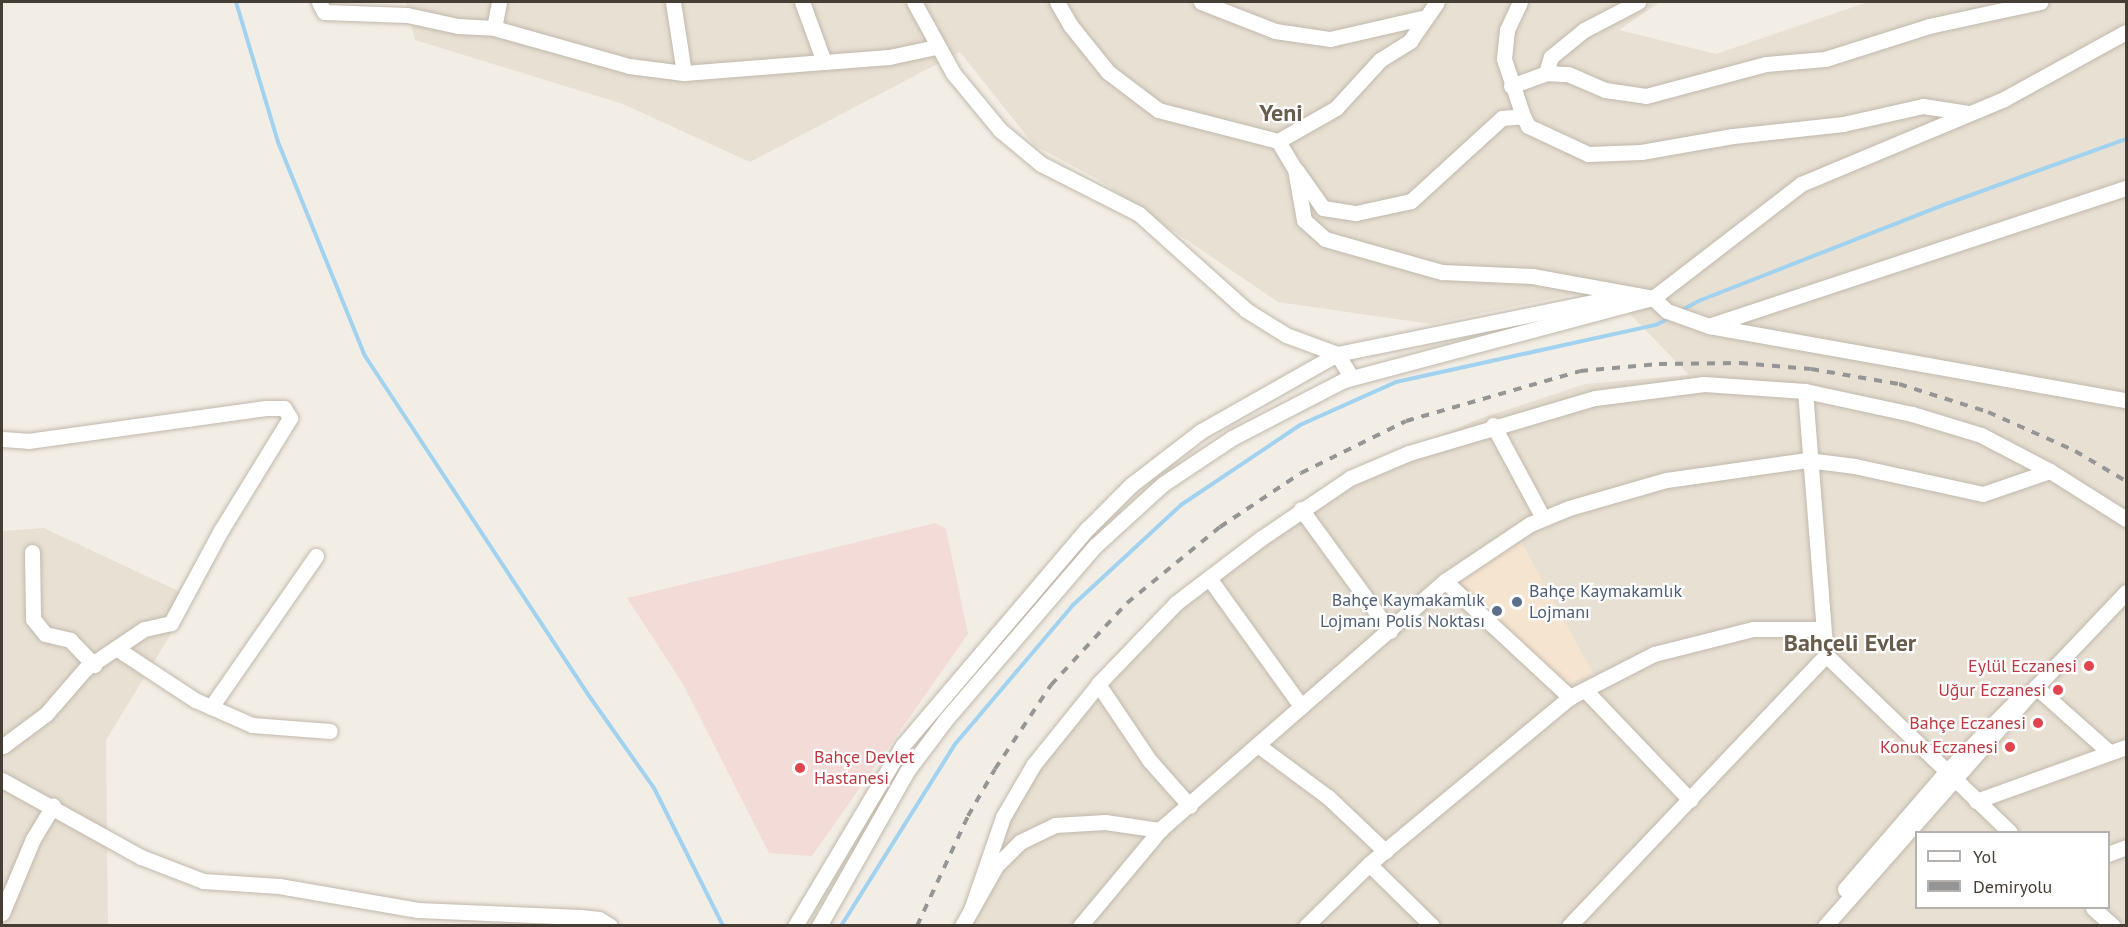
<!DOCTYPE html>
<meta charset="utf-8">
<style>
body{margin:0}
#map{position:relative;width:2128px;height:927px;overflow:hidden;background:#f3eee5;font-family:"PT Sans",sans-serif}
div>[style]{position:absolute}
.residential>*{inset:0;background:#e7e0d3}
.commercial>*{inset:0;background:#f5e4d0}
.medical>*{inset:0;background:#f3dbd8}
.stream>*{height:4px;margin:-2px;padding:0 2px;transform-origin:2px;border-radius:2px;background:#a1d2f0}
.roads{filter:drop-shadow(0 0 2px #c1b8ab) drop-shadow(0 0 2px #c1b8ab)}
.minor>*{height:15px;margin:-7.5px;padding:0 7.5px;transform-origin:7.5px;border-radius:7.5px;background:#fff}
.rail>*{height:4px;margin-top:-2px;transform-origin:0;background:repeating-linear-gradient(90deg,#959595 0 8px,transparent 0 16px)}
.dots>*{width:16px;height:16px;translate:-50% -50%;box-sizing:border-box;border:3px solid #fff;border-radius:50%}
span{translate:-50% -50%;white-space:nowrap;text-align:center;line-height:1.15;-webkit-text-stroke:4.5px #fff;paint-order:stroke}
.service-label{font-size:18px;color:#4e5e75}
.left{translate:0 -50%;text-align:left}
.right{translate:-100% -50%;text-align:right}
.health-label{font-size:18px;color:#be3a42}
.district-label{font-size:24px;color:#685c4c;font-weight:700}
.frame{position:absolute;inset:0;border:3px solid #453e35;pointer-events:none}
.legend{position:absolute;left:1915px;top:831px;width:195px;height:78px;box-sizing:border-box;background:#fff;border:2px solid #b5b2ae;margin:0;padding:8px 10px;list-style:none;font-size:18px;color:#453e35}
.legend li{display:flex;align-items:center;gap:12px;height:30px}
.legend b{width:30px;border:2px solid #b5b2ae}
</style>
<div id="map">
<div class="residential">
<div style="clip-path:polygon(evenodd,406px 2px,1660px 2px,1619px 30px,1716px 54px,1868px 2px,2126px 2px,2126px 925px,962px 925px,1001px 812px,1169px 617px,1253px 535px,1319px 490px,1476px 420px,1585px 384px,1689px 375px,1605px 288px,1431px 324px,1278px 302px,1097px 179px,1034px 145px,960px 52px,750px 162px,623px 104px,415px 40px,406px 2px,1916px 832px,2108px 832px,2108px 908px,1916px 908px,1916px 832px)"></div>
<div style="clip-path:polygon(44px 528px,193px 598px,106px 740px,108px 925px,2px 926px,2px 531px)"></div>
</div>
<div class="commercial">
<div style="clip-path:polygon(1521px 541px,1593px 673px,1566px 685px,1459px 581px)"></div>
</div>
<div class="medical">
<div style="clip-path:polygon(935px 523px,946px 529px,968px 634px,812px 856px,769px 853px,683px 684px,627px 598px)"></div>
</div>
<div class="stream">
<div style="left:236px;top:2px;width:146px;rotate:73.3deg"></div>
<div style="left:278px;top:142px;width:231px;rotate:67.9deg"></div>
<div style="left:365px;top:356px;width:404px;rotate:56.6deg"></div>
<div style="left:587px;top:693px;width:116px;rotate:54.8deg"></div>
<div style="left:654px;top:788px;width:154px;rotate:63.4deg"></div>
<div style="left:1680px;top:311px;width:24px;rotate:-28deg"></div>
<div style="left:1701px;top:300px;width:266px;rotate:-21.4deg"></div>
<div style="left:1949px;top:203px;width:188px;rotate:-19.9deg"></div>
<div style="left:841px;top:926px;width:216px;rotate:-57.9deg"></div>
<div style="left:956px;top:743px;width:181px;rotate:-49.7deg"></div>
<div style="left:1073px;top:605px;width:147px;rotate:-42.8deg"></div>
<div style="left:1181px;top:505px;width:143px;rotate:-33.9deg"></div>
<div style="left:1300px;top:425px;width:105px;rotate:-24.1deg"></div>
<div style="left:1396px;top:382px;width:266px;rotate:-12.4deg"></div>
<div style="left:1656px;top:325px;width:17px;rotate:-28deg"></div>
</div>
<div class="roads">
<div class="minor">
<div style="left:319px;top:2px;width:11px;rotate:63deg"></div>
<div style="left:324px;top:12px;width:83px;rotate:2.1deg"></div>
<div style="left:407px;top:15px;width:52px;rotate:12.2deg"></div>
<div style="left:458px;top:26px;width:36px;rotate:3deg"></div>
<div style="left:494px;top:28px;width:140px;rotate:15.7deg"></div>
<div style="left:629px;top:66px;width:55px;rotate:7.3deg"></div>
<div style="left:673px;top:2px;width:72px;rotate:81.2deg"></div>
<div style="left:684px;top:73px;width:140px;rotate:-4.5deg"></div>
<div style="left:824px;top:62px;width:64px;rotate:-110.1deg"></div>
<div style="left:914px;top:2px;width:81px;rotate:61.2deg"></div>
<div style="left:953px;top:73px;width:74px;rotate:50.5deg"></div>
<div style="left:1000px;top:130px;width:53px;rotate:39.7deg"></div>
<div style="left:1041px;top:164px;width:110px;rotate:27deg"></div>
<div style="left:1139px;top:214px;width:144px;rotate:41.9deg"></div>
<div style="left:1246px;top:310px;width:47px;rotate:32deg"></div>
<div style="left:1286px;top:335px;width:54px;rotate:20.4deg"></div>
<div style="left:1337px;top:354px;width:28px;rotate:58deg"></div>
<div style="left:1057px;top:2px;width:28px;rotate:60deg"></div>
<div style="left:1071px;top:26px;width:59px;rotate:51.2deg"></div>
<div style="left:1108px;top:72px;width:63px;rotate:37.2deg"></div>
<div style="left:1158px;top:110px;width:124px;rotate:14.5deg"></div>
<div style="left:1278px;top:141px;width:33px;rotate:59deg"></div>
<div style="left:1295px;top:169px;width:52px;rotate:80deg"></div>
<div style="left:1304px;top:220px;width:28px;rotate:42deg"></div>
<div style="left:1325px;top:239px;width:122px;rotate:15.8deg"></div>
<div style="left:1442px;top:272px;width:90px;rotate:2.5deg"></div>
<div style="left:1532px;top:276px;width:123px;rotate:10.3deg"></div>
<div style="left:1653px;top:298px;width:19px;rotate:43deg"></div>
<div style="left:1667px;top:311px;width:45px;rotate:19.7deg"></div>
<div style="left:1709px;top:326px;width:424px;rotate:10.1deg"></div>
<div style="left:1201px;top:2px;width:79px;rotate:21.4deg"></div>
<div style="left:1275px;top:31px;width:56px;rotate:8.3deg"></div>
<div style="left:1330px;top:39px;width:94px;rotate:-12.9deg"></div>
<div style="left:1520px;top:2px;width:31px;rotate:115deg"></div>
<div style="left:1507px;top:30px;width:29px;rotate:96deg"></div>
<div style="left:1504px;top:59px;width:60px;rotate:71.6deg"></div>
<div style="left:1523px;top:116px;width:11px;rotate:63deg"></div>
<div style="left:1528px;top:126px;width:66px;rotate:25deg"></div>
<div style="left:1588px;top:154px;width:53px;rotate:-2.2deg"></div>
<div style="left:1641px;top:152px;width:93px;rotate:-9.9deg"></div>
<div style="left:1733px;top:136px;width:111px;rotate:-6.2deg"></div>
<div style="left:1843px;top:124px;width:82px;rotate:-12.7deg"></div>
<div style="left:1923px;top:106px;width:47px;rotate:8.7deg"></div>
<div style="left:494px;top:28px;width:26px;rotate:-79deg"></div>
<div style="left:824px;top:62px;width:65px;rotate:-4.4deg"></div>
<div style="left:889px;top:57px;width:48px;rotate:-12deg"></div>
<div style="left:1546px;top:73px;width:17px;rotate:-73deg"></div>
<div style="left:1551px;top:57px;width:43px;rotate:-39.3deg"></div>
<div style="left:1584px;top:30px;width:61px;rotate:-27.4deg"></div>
<div style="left:1511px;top:86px;width:37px;rotate:-20deg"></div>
<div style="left:1546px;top:73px;width:22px;rotate:3deg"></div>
<div style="left:1568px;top:74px;width:40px;rotate:23.4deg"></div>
<div style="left:1605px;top:90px;width:41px;rotate:8.3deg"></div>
<div style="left:1646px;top:96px;width:124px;rotate:-14.9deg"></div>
<div style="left:1766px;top:64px;width:59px;rotate:-4.8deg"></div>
<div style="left:1825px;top:59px;width:109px;rotate:-17.6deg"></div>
<div style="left:1929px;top:26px;width:114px;rotate:-12.2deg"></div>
<div style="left:1278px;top:141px;width:67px;rotate:-29.6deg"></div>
<div style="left:1336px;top:108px;width:65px;rotate:-47.5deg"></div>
<div style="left:1380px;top:60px;width:36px;rotate:-32deg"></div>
<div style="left:1410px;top:41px;width:47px;rotate:-55.3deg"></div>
<div style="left:1297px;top:171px;width:45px;rotate:54.9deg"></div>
<div style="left:1323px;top:208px;width:33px;rotate:9deg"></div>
<div style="left:1356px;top:213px;width:56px;rotate:-12.3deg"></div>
<div style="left:1411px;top:201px;width:123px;rotate:-42.4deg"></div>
<div style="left:1502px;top:118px;width:21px;rotate:-5deg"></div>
<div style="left:1711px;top:325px;width:437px;rotate:-18.3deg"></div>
<div style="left:1805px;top:391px;width:265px;rotate:85.5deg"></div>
<div style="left:1826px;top:655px;width:255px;rotate:43.9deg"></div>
<div style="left:1493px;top:425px;width:106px;rotate:61.7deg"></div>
<div style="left:2px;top:439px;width:26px;rotate:4deg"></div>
<div style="left:28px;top:441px;width:240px;rotate:-7.9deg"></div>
<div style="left:266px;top:408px;width:18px"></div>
<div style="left:284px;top:408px;width:12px;rotate:59deg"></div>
<div style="left:290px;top:418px;width:132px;rotate:121.6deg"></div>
<div style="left:221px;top:530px;width:106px;rotate:118.3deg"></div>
<div style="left:171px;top:623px;width:28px;rotate:167deg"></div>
<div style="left:144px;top:629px;width:71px;rotate:145.9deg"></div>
<div style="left:85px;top:669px;width:60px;rotate:130.9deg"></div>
<div style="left:46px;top:714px;width:54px;rotate:143.3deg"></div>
<div style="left:2050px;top:471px;width:90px;rotate:32.3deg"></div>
<div style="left:1301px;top:509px;width:151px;rotate:53.9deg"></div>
<div style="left:32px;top:552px;width:67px;rotate:89.1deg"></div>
<div style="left:33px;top:619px;width:19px;rotate:51deg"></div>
<div style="left:45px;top:634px;width:26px;rotate:13deg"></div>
<div style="left:70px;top:640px;width:35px;rotate:46deg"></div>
<div style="left:1209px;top:578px;width:158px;rotate:54.3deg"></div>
<div style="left:1445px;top:581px;width:171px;rotate:42.9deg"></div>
<div style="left:116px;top:648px;width:95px;rotate:33.4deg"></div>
<div style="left:195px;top:700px;width:62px;rotate:23.7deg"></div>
<div style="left:252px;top:725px;width:78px;rotate:4.4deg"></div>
<div style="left:1098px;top:684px;width:93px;rotate:56deg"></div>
<div style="left:1150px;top:761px;width:60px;rotate:48.4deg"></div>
<div style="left:2036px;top:687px;width:98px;rotate:41.7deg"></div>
<div style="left:1585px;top:690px;width:152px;rotate:46.3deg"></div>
<div style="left:211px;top:707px;width:184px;rotate:-55.2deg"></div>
<div style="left:1259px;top:746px;width:86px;rotate:36.5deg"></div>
<div style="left:1328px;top:797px;width:79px;rotate:43.5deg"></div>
<div style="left:2px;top:780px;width:159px;rotate:29deg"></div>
<div style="left:141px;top:857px;width:66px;rotate:21.2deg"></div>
<div style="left:203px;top:881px;width:76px;rotate:3.8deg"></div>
<div style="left:279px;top:886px;width:141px;rotate:9.8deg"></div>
<div style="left:418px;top:910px;width:162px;rotate:2.5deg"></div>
<div style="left:580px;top:917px;width:19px;rotate:6deg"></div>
<div style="left:599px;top:919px;width:13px;rotate:32deg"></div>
<div style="left:1976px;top:801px;width:159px;rotate:-19.8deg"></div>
<div style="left:2108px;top:854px;width:19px;rotate:-21deg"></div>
<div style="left:1369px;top:864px;width:88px;rotate:44.5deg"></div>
<div style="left:1845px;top:889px;width:153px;rotate:-49.2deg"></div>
<div style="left:1945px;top:773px;width:98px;rotate:-45.4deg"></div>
<div style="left:2093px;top:908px;width:27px;rotate:42deg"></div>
<div style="left:971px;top:910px;width:98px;rotate:-71deg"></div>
<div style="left:1003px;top:817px;width:61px;rotate:-59.7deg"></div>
<div style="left:1034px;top:764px;width:107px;rotate:-51.1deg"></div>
<div style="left:1101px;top:681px;width:108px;rotate:-46.1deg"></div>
<div style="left:1176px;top:603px;width:106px;rotate:-37.3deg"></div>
<div style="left:1260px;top:539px;width:109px;rotate:-34.1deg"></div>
<div style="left:1350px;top:478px;width:64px;rotate:-23deg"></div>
<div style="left:1409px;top:453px;width:194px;rotate:-16.5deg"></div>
<div style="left:1595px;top:398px;width:110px;rotate:-7.3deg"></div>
<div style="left:1704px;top:384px;width:101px;rotate:4deg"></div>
<div style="left:1805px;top:391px;width:109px;rotate:12.1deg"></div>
<div style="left:1912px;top:414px;width:72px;rotate:16.9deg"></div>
<div style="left:1981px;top:435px;width:78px;rotate:27.6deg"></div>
<div style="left:2050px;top:471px;width:71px;rotate:161.1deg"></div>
<div style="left:1983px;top:494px;width:131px;rotate:-167.7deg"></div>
<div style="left:1855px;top:466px;width:48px;rotate:-172.9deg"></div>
<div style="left:1807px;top:460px;width:142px;rotate:171.9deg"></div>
<div style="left:1666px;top:480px;width:101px;rotate:163.9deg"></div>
<div style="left:1569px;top:508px;width:42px;rotate:157.7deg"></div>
<div style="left:1530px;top:524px;width:102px;rotate:146.2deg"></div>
<div style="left:1445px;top:581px;width:378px;rotate:138.9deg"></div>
<div style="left:1160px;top:830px;width:125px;rotate:129.8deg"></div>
<div style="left:2px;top:913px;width:80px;rotate:-67.3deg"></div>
<div style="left:33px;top:839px;width:39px;rotate:-59deg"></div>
<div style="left:795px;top:926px;width:211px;rotate:-59.2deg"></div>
<div style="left:903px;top:745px;width:285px;rotate:-49.6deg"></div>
<div style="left:1088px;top:528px;width:61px;rotate:-45deg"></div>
<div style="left:1131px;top:485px;width:88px;rotate:-37.6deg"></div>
<div style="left:1201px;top:431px;width:156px;rotate:-29.5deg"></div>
<div style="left:1337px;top:354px;width:286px;rotate:-11.5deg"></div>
<div style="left:819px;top:926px;width:178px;rotate:-60.4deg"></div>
<div style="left:907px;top:771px;width:66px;rotate:-53deg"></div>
<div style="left:947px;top:718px;width:227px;rotate:-49.3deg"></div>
<div style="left:1095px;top:546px;width:92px;rotate:-42.4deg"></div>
<div style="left:1163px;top:484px;width:83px;rotate:-33.7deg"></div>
<div style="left:1232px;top:438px;width:126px;rotate:-27.4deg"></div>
<div style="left:1344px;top:380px;width:320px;rotate:-14.9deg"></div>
<div style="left:1653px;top:298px;width:187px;rotate:-37.6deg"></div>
<div style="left:1801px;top:184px;width:220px;rotate:-22.7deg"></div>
<div style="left:2004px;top:99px;width:139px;rotate:-28.8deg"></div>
<div style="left:962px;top:926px;width:69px;rotate:-60.5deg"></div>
<div style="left:996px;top:866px;width:34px;rotate:-45deg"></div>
<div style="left:1020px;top:842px;width:39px;rotate:-26deg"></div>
<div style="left:1055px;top:825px;width:50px;rotate:-3.4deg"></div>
<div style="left:1105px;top:822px;width:56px;rotate:8.3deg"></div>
<div style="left:1306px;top:926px;width:88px;rotate:-44.5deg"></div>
<div style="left:1369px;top:864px;width:261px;rotate:-39.7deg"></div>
<div style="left:1570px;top:697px;width:94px;rotate:-27.1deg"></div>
<div style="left:1654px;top:654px;width:102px;rotate:-14.2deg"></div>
<div style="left:1753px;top:629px;width:69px"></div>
<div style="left:1569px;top:926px;width:373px;rotate:-46.5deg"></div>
<div style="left:1825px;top:926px;width:319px;rotate:-48.6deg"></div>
<div style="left:2036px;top:687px;width:131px;rotate:-46.5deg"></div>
</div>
</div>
<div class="rail">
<div style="left:917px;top:926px;width:121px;rotate:-65.1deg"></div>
<div style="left:968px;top:816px;width:54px;rotate:-60.1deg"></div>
<div style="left:995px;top:769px;width:101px;rotate:-56.3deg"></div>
<div style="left:1051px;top:685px;width:112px;rotate:-47.2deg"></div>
<div style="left:1127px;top:603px;width:120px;rotate:-39.3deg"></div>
<div style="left:1220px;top:527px;width:97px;rotate:-33.7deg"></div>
<div style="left:1301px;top:473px;width:117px;rotate:-26.3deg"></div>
<div style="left:1406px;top:421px;width:181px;rotate:-16deg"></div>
<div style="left:1580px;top:371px;width:79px;rotate:-5.1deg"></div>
<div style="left:1659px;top:364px;width:81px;rotate:-0.7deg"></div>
<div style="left:1740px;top:363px;width:71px;rotate:4.8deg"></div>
<div style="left:1811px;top:369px;width:89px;rotate:9.7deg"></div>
<div style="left:1899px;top:384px;width:93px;rotate:17.5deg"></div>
<div style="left:1988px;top:412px;width:95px;rotate:24.1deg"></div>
<div style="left:2075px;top:451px;width:59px;rotate:30.5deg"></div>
</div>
<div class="dots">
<div style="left:1517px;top:602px;background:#5c6f8a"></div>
<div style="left:1497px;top:611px;background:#5c6f8a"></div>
<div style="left:2089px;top:666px;background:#e0444e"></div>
<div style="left:2058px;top:690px;background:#e0444e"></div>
<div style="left:2038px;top:723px;background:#e0444e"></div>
<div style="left:2010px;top:747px;background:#e0444e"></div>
<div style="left:800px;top:768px;background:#e0444e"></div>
</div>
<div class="service-label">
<span class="left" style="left:1529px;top:602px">Bahçe Kaymakamlık<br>Lojmanı</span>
<span class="right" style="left:1485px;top:611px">Bahçe Kaymakamlık<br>Lojmanı Polis Noktası</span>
</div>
<div class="health-label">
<span class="right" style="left:2077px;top:666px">Eylül Eczanesi</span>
<span class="right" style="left:2046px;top:690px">Uğur Eczanesi</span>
<span class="right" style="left:2026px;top:723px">Bahçe Eczanesi</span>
<span class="right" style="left:1998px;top:747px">Konuk Eczanesi</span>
<span class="left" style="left:814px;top:768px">Bahçe Devlet<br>Hastanesi</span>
</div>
<div class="district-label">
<span style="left:1281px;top:113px">Yeni</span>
<span style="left:1850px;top:643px">Bahçeli Evler</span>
</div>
<div class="frame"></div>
<ul class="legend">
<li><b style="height:8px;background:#fff"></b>Yol</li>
<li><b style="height:8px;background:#959595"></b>Demiryolu</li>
</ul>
</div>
